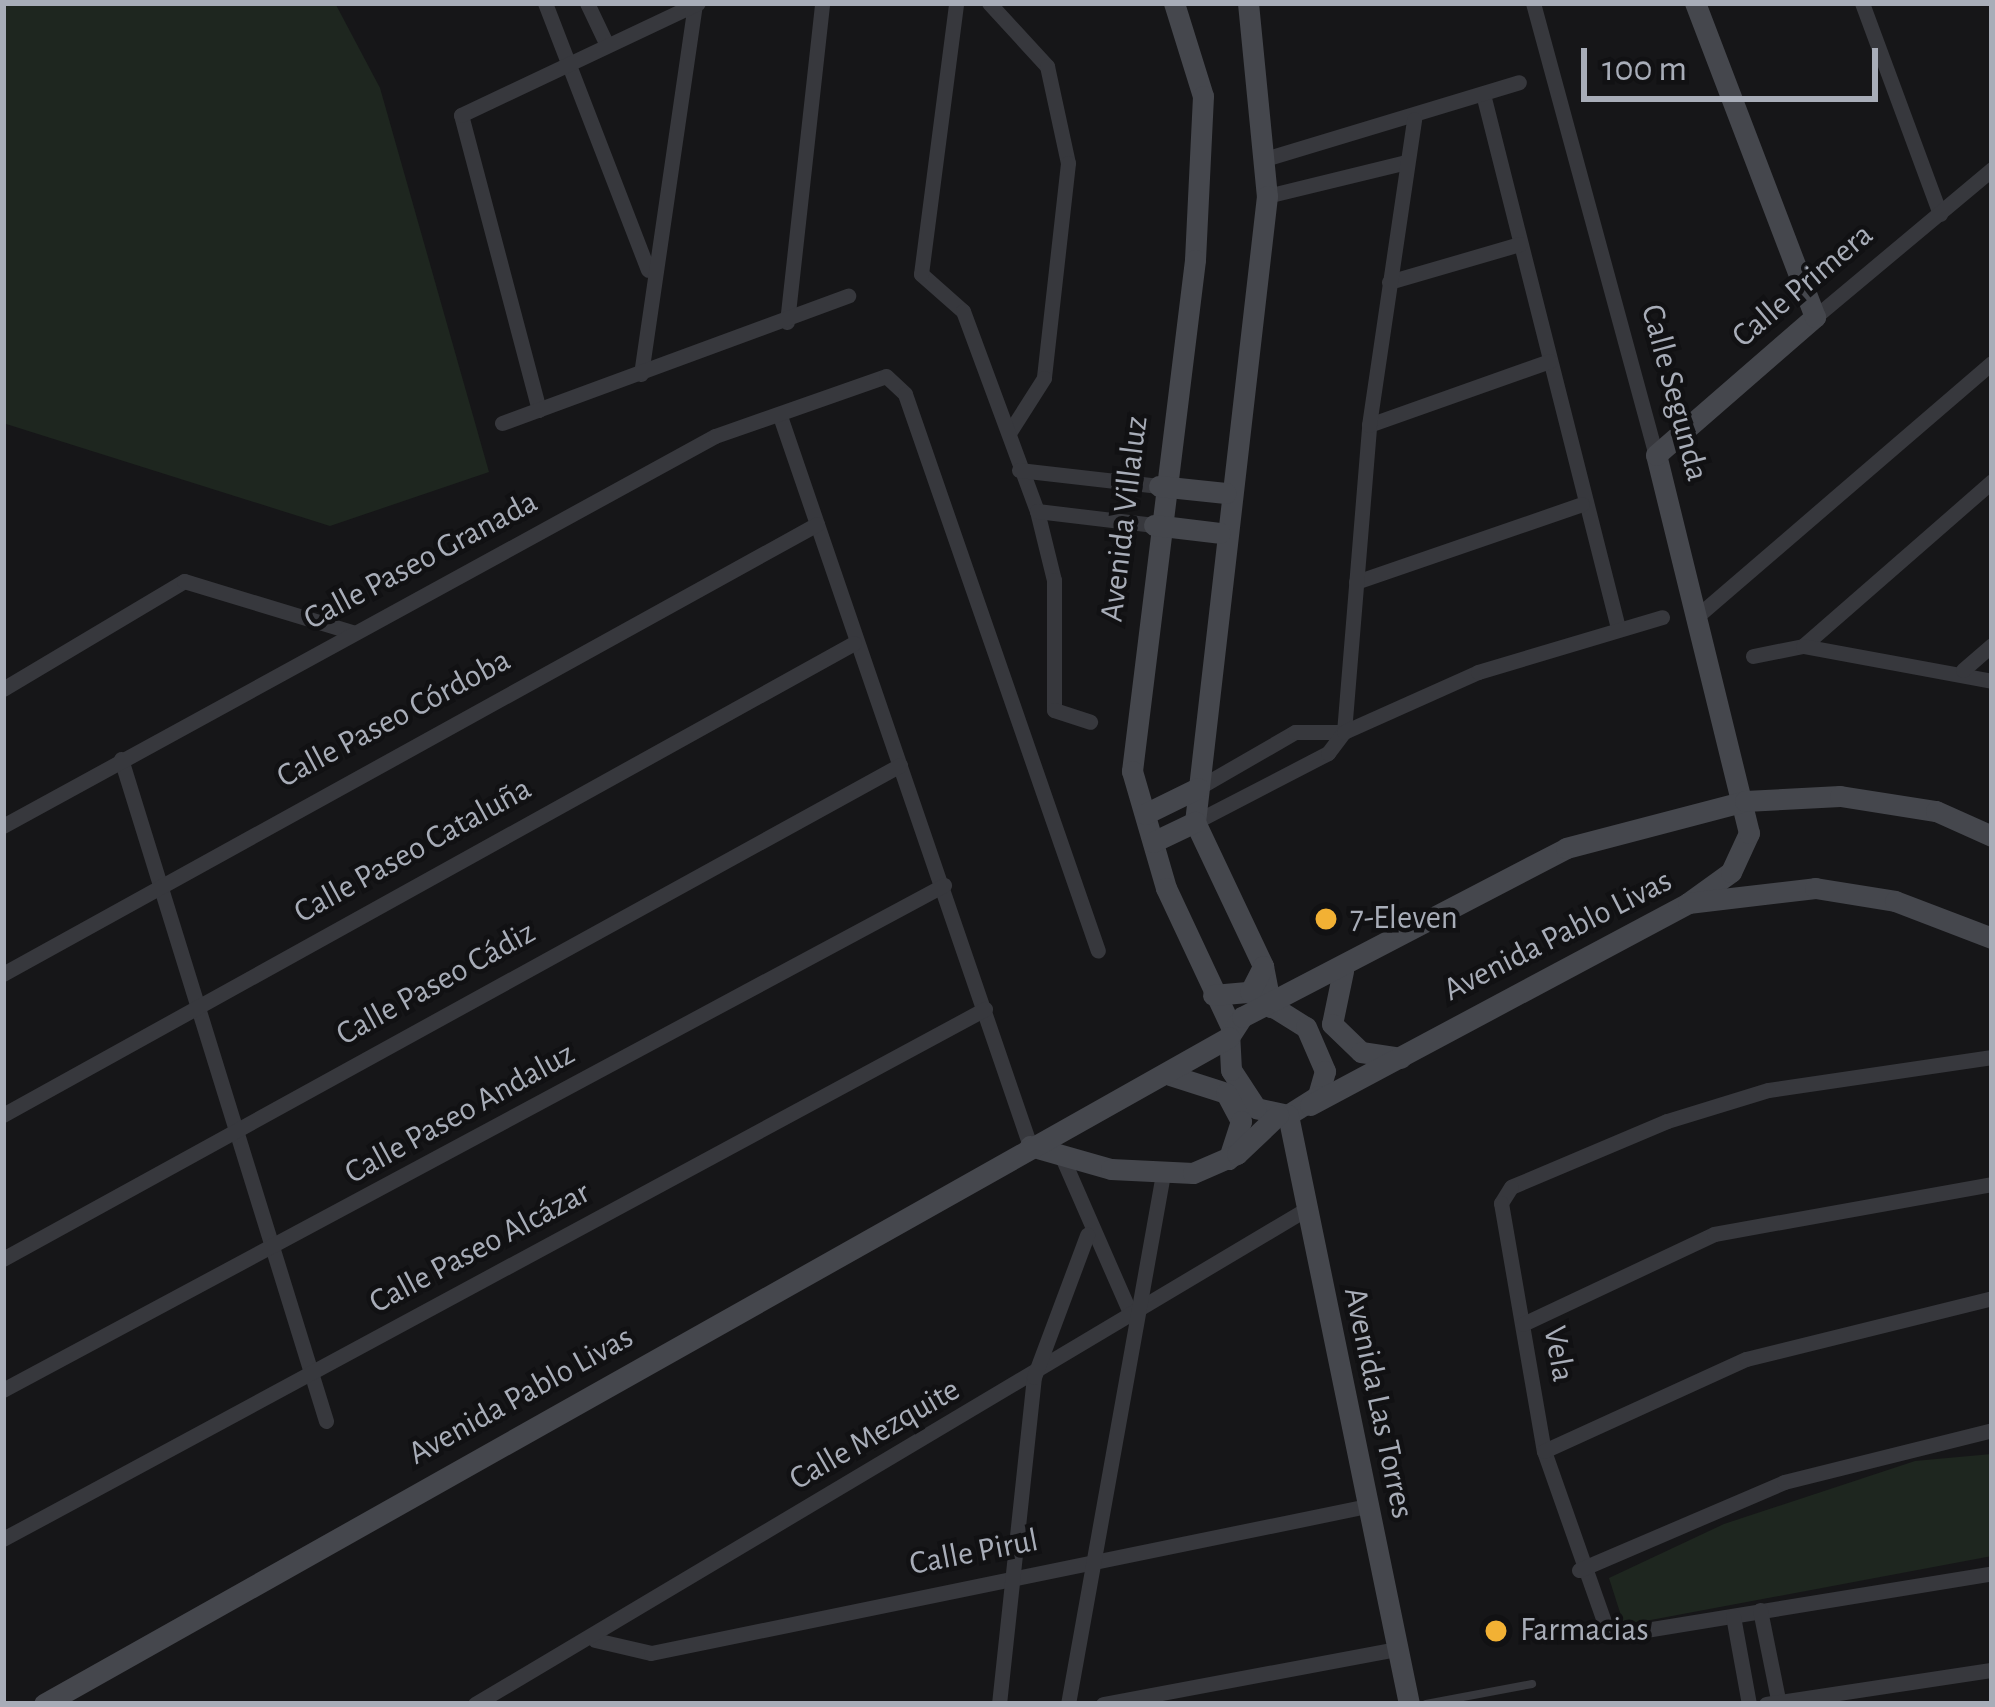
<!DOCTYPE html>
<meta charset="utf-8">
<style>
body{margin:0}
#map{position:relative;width:1995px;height:1707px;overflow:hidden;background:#161618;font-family:"Alegreya Sans",sans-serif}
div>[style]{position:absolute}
.green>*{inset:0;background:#1e261f}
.lane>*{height:8px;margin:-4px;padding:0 4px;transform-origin:4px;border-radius:4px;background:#37383d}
.street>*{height:15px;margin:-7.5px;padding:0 7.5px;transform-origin:7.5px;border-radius:7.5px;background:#37383d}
.secondary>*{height:21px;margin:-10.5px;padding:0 10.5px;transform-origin:10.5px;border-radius:10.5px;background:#45474d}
.dots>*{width:33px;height:33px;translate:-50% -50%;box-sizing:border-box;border:6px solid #111113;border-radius:50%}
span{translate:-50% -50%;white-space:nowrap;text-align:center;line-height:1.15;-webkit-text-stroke:9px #111113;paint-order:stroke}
.street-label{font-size:33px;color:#a8adb8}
.poi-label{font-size:33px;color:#a8adb8}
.left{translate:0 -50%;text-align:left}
.frame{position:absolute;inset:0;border:6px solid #a8adb8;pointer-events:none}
.scale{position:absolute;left:1581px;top:48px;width:297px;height:54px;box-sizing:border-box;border:6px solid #a8adb8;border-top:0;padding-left:15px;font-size:36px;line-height:42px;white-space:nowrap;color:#a8adb8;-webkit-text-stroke:9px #111113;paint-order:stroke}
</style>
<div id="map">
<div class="green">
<div style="clip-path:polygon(3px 3px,335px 3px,380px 88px,489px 472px,330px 526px,3px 423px)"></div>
<div style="clip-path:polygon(1992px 1454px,1992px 1556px,1624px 1625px,1609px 1578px,1724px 1524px,1915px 1461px)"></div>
</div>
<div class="lane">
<div style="left:1426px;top:1704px;width:108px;rotate:-10.7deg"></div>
</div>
<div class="street">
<div style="left:545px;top:3px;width:286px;rotate:68.9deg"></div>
<div style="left:587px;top:3px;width:44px;rotate:64.6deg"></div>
<div style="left:989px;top:3px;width:86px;rotate:47.4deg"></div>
<div style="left:1047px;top:66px;width:99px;rotate:77.8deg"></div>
<div style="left:1068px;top:163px;width:216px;rotate:96.4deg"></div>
<div style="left:1044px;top:378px;width:65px;rotate:122.5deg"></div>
<div style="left:1533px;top:3px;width:468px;rotate:74.8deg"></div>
<div style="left:1862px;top:3px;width:225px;rotate:69.7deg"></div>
<div style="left:1483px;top:94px;width:551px;rotate:75.81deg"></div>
<div style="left:1268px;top:158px;width:262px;rotate:-16.8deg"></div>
<div style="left:1267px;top:196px;width:143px;rotate:-13.7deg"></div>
<div style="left:921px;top:274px;width:56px;rotate:41.4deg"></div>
<div style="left:963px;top:311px;width:213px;rotate:69.7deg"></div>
<div style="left:1037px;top:511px;width:71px;rotate:76.2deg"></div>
<div style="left:1054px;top:580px;width:130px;rotate:90deg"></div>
<div style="left:1054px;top:710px;width:38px;rotate:18deg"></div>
<div style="left:921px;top:274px;width:273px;rotate:-82.6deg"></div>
<div style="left:1389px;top:282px;width:136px;rotate:-16.2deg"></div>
<div style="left:1815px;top:317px;width:231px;rotate:-39.9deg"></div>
<div style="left:787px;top:322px;width:321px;rotate:-83.7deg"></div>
<div style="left:641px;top:374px;width:373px;rotate:-81.7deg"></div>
<div style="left:539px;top:410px;width:305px;rotate:-104.8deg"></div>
<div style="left:461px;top:115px;width:262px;rotate:-25.3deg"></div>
<div style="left:781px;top:419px;width:768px;rotate:71.09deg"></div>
<div style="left:502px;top:423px;width:369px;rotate:-20.2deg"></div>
<div style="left:1369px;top:425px;width:192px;rotate:-19.5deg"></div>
<div style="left:1019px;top:470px;width:141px;rotate:6.5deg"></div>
<div style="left:1037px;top:511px;width:118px;rotate:6.8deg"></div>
<div style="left:1356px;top:582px;width:239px;rotate:-19deg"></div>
<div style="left:1702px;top:612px;width:382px;rotate:-40.7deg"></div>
<div style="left:1803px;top:646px;width:251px;rotate:-41.1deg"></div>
<div style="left:1753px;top:656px;width:51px;rotate:-11.3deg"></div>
<div style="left:1803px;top:646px;width:192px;rotate:10.5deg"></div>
<div style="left:1963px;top:670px;width:38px;rotate:-41deg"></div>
<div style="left:3px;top:689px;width:211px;rotate:-30.8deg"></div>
<div style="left:184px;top:581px;width:176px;rotate:16.9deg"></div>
<div style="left:1344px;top:732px;width:308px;rotate:-85.3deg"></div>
<div style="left:1369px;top:425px;width:309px;rotate:-81.6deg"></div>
<div style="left:121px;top:759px;width:693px;rotate:72.79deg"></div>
<div style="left:1198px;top:788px;width:112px;rotate:-30deg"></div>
<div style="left:1295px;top:732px;width:49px"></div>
<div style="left:1195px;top:822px;width:150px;rotate:-27.4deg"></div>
<div style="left:1328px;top:753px;width:26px;rotate:-53deg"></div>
<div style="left:1344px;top:732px;width:147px;rotate:-24.1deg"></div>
<div style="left:1478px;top:672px;width:192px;rotate:-16.6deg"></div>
<div style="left:3px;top:826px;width:812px;rotate:-28.71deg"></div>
<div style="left:715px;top:436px;width:181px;rotate:-19.3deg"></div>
<div style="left:886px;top:376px;width:26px;rotate:43deg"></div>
<div style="left:905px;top:394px;width:589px;rotate:70.89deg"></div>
<div style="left:3px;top:974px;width:930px;rotate:-28.93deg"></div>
<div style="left:1992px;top:1057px;width:226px;rotate:171.6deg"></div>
<div style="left:1768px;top:1090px;width:106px;rotate:162.9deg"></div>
<div style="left:1667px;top:1121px;width:169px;rotate:157.1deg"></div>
<div style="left:1511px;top:1187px;width:19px;rotate:122deg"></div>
<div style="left:1501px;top:1203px;width:252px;rotate:80.2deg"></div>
<div style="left:1544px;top:1451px;width:196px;rotate:70.6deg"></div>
<div style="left:1609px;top:1636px;width:388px;rotate:-9.3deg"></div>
<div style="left:3px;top:1115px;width:973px;rotate:-29.01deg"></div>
<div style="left:1062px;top:1157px;width:175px;rotate:66.4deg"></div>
<div style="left:3px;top:1259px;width:1024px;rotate:-28.84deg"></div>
<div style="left:1523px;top:1324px;width:211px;rotate:-25.2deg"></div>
<div style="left:1714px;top:1234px;width:282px;rotate:-10.2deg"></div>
<div style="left:3px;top:1390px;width:1068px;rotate:-28.22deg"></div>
<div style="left:1544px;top:1451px;width:222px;rotate:-24.5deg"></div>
<div style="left:1746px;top:1359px;width:253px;rotate:-13.9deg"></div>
<div style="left:3px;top:1539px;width:1116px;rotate:-28.36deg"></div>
<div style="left:1579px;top:1570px;width:223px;rotate:-23.2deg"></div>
<div style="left:1784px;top:1482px;width:214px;rotate:-14deg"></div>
<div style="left:1760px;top:1610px;width:96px;rotate:78.6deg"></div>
<div style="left:1733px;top:1616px;width:89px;rotate:79.7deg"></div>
<div style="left:595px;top:1640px;width:57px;rotate:13.1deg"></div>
<div style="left:651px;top:1653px;width:731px;rotate:-11.6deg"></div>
<div style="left:475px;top:1704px;width:964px;rotate:-30.77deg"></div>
<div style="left:999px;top:1704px;width:329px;rotate:-83.9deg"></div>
<div style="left:1034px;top:1377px;width:152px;rotate:-69.5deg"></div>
<div style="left:1068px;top:1704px;width:538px;rotate:-79.84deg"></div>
<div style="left:1103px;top:1704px;width:298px;rotate:-10.6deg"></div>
<div style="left:1766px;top:1704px;width:229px;rotate:-8.6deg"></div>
</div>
<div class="secondary">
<div style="left:1174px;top:3px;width:97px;rotate:72.7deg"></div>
<div style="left:1203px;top:96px;width:164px;rotate:92.8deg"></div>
<div style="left:1195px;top:260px;width:515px;rotate:97.03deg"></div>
<div style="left:1132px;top:771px;width:122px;rotate:73.8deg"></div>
<div style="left:1166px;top:888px;width:156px;rotate:64.9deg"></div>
<div style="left:1248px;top:3px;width:194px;rotate:84.4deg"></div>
<div style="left:1267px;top:196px;width:630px;rotate:96.56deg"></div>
<div style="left:1195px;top:822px;width:159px;rotate:64.7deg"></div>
<div style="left:1263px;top:966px;width:42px;rotate:79deg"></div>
<div style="left:1159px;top:486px;width:67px;rotate:6deg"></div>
<div style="left:1154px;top:525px;width:66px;rotate:6.9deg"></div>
<div style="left:1145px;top:814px;width:59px;rotate:-26.1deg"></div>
<div style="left:1153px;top:842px;width:47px;rotate:-25.5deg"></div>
<div style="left:1688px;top:903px;width:53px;rotate:-35.8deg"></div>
<div style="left:1731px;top:872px;width:43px;rotate:-65.2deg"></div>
<div style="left:1749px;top:833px;width:389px;rotate:-103.8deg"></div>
<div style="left:1656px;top:455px;width:211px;rotate:-41deg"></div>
<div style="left:1815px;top:317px;width:336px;rotate:-110.9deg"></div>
<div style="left:1343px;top:971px;width:54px;rotate:101.7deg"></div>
<div style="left:1332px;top:1024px;width:40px;rotate:44deg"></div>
<div style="left:1361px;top:1052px;width:40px;rotate:8.5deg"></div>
<div style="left:1213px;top:995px;width:37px;rotate:-5deg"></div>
<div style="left:1250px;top:992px;width:29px;rotate:-63deg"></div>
<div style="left:1275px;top:1008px;width:36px;rotate:32deg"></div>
<div style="left:1306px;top:1027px;width:48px;rotate:66.6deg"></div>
<div style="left:1325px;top:1071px;width:26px;rotate:106deg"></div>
<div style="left:1318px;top:1096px;width:36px;rotate:148deg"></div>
<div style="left:1288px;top:1115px;width:33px;rotate:-168deg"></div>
<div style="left:1256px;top:1108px;width:45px;rotate:-123.3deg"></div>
<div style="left:1231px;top:1070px;width:33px;rotate:-93deg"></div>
<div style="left:1229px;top:1037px;width:24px;rotate:-57deg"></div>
<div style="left:1242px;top:1017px;width:365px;rotate:-27.5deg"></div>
<div style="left:1566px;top:848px;width:185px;rotate:-14.7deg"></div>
<div style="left:1745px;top:801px;width:95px;rotate:-3deg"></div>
<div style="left:1840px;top:796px;width:97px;rotate:8.9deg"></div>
<div style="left:1936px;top:811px;width:61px;rotate:24.1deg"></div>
<div style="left:1170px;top:1075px;width:59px;rotate:17.8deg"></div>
<div style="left:1226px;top:1093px;width:32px;rotate:62deg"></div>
<div style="left:1241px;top:1121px;width:40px;rotate:108deg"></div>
<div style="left:1310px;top:1105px;width:429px;rotate:-28.1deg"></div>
<div style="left:1688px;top:903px;width:128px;rotate:-6.7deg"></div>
<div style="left:1815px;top:888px;width:81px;rotate:9.2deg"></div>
<div style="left:1895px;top:901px;width:104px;rotate:20.9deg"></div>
<div style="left:1288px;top:1115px;width:601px;rotate:78.39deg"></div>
<div style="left:1030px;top:1146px;width:84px;rotate:15.9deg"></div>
<div style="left:1111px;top:1169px;width:82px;rotate:2.8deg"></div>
<div style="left:1193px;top:1173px;width:48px;rotate:-23.4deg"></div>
<div style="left:1237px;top:1154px;width:57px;rotate:-43.6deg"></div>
<div style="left:44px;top:1704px;width:1360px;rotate:-29.37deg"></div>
</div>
<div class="dots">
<div style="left:1326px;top:919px;background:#f2b134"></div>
<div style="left:1496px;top:1631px;background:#f2b134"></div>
</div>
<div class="street-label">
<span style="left:1803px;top:286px;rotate:-40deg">Calle Primera</span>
<span style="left:1674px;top:393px;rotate:75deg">Calle Segunda</span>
<span style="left:1125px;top:519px;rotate:-83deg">Avenida Villaluz</span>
<span style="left:421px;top:561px;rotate:-28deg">Calle Paseo Granada</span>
<span style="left:394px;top:719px;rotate:-28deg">Calle Paseo Córdoba</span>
<span style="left:413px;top:851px;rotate:-29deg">Calle Paseo Cataluña</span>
<span style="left:1558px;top:936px;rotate:-27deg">Avenida Pablo Livas</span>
<span style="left:436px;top:984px;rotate:-29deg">Calle Paseo Cádiz</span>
<span style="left:460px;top:1114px;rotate:-29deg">Calle Paseo Andaluz</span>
<span style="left:480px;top:1248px;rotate:-28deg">Calle Paseo Alcázar</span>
<span style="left:1558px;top:1354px;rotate:80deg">Vela</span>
<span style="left:521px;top:1396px;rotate:-29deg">Avenida Pablo Livas</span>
<span style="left:1378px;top:1403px;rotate:78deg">Avenida Las Torres</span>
<span style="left:875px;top:1435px;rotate:-30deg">Calle Mezquite</span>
<span style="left:974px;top:1553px;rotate:-11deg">Calle Pirul</span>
</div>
<div class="poi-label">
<span class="left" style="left:1350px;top:919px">7-Eleven</span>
<span class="left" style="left:1520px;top:1631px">Farmacias</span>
</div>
<div class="frame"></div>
<div class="scale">100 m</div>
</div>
